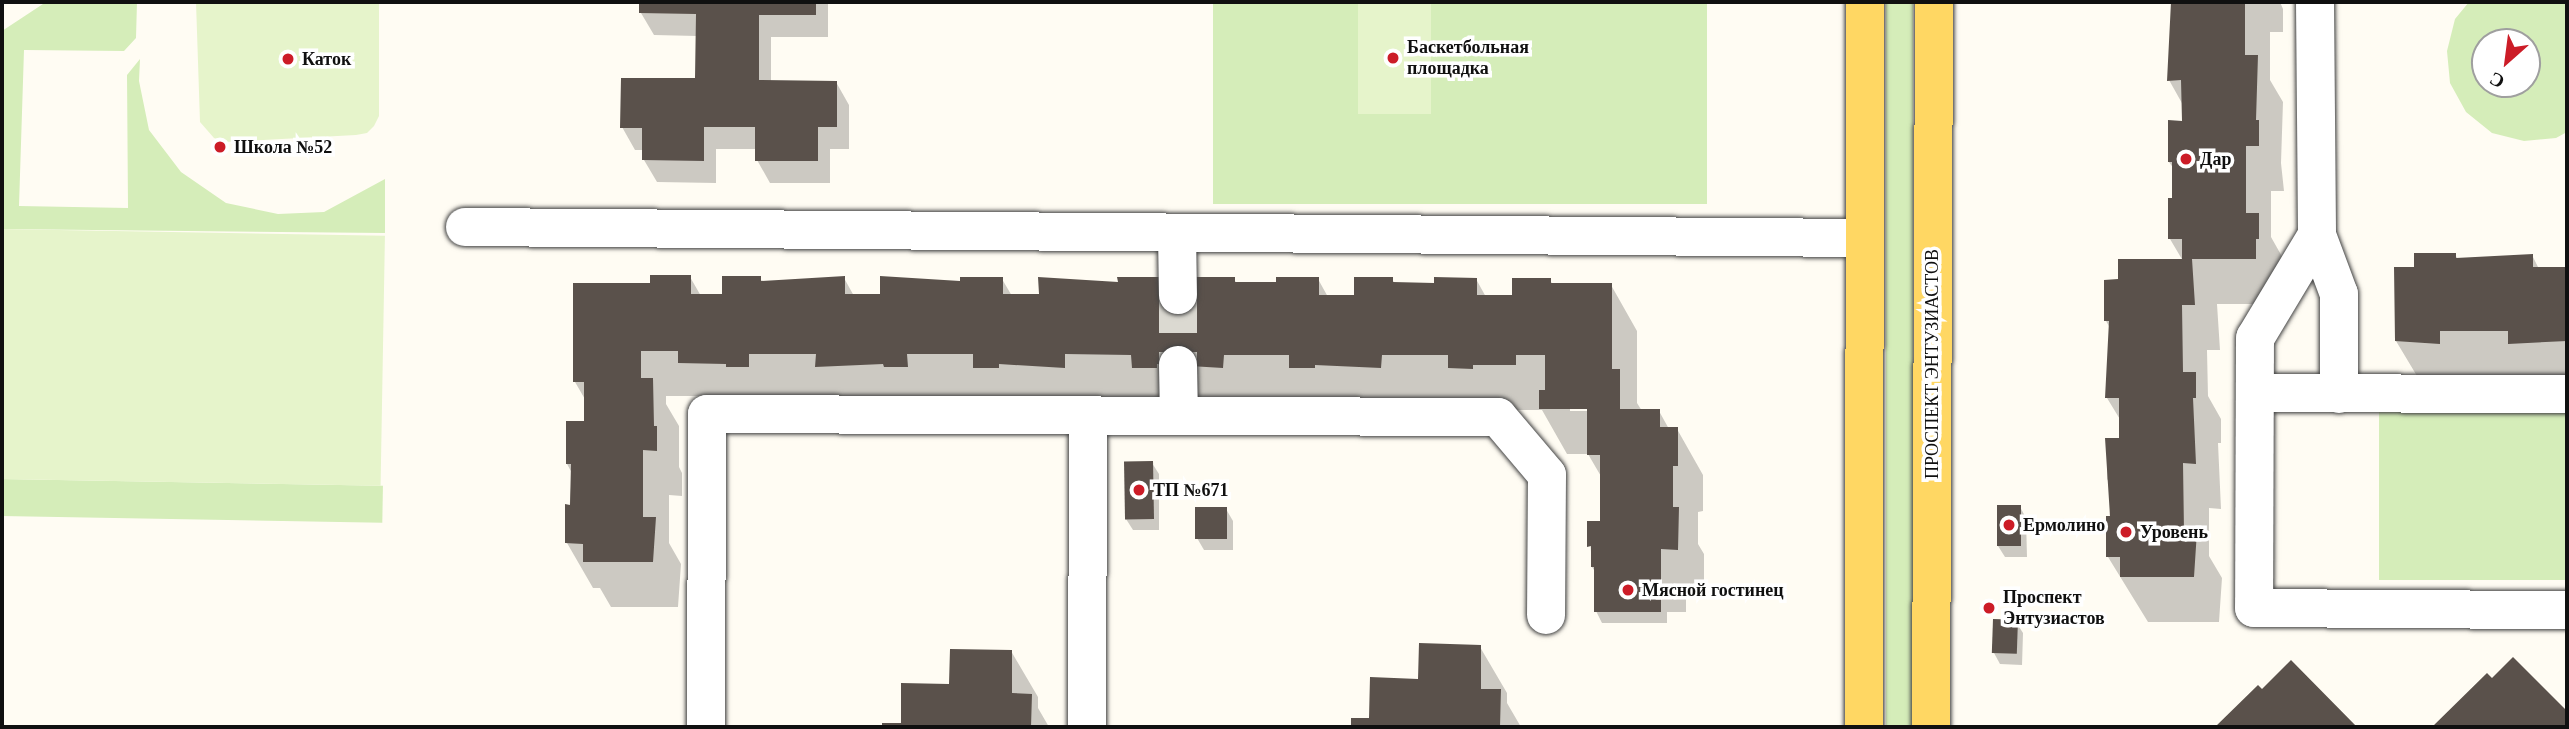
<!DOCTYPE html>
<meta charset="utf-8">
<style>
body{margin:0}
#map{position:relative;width:2569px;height:729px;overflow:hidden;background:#fffcf3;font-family:Georgia,serif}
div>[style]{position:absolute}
.green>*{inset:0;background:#d5edb9;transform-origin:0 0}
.pitch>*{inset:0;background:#e6f4cb;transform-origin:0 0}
.shadow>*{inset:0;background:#0003}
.building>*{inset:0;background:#5a514b;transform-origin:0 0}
.minor-tunnel>*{height:38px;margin-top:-19px;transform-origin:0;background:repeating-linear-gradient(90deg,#dbd9d1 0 38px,transparent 0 57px)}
.roads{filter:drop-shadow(0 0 2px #434343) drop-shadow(0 0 2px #434343)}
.minor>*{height:38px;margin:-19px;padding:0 19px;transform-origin:19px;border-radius:19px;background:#fff}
.major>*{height:38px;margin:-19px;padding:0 19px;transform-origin:19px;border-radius:19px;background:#ffd763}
.dots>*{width:19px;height:19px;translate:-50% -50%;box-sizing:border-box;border:4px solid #fff;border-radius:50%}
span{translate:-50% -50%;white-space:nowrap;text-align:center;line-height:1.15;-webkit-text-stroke:7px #fff;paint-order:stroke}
.poi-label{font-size:18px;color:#101010;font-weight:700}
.left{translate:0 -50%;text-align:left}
.street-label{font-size:18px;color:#101010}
.frame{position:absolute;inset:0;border:4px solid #101010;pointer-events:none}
.north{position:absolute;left:2471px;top:28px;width:70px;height:70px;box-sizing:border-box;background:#fff;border:2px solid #9f9f9f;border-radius:50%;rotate:208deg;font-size:19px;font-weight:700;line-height:28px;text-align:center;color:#101010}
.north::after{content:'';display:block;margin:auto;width:24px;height:32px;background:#cc1c27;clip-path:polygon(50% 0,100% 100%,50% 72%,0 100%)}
</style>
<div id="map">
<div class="green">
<div style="clip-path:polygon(46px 2px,137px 2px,136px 38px,124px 51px,24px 50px,19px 206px,128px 208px,127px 75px,140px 59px,139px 81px,149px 130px,181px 172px,226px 203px,278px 214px,324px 212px,385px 179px,385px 233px,2px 229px,2px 31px)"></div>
<div style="left:1213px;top:2px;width:494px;height:202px"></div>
<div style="left:1886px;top:2px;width:27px;height:725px"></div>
<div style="clip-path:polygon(evenodd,2469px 2px,2567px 2px,2567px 132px,2556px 138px,2524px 141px,2492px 133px,2466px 112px,2450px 83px,2447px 51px,2455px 19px,2469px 2px,2527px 42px,2527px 84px,2485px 84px,2485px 42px,2527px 42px)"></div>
<div style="left:2379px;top:407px;width:188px;height:173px"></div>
<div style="left:2px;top:479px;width:381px;height:37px;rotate:1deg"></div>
</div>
<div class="pitch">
<div style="clip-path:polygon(196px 2px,379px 2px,379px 116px,374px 126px,367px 133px,356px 135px,225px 142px,214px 138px,200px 122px)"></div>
<div style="left:1358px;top:2px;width:73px;height:112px"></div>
<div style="left:2px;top:229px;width:383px;height:250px;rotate:1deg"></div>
</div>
<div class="shadow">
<div style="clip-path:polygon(641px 2px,828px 2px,828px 37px,771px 37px,771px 82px,836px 82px,849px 105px,849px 149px,830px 149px,830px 183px,770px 183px,757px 160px,757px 149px,716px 149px,716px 183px,657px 182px,644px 160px,644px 150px,635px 150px,622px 127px,697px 80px,697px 36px,654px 35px,641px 13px)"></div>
<div style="clip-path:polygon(2171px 2px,2280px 2px,2283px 9px,2283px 32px,2270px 32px,2270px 80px,2283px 102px,2281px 163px,2284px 191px,2271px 191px,2271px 237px,2284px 260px,2282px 304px,2217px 304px,2220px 350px,2207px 350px,2208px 396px,2221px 419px,2221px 443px,2218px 443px,2221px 509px,2209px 508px,2209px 556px,2222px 578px,2219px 622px,2148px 622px,2108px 557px,2111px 486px,2107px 479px,2107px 440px,2121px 440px,2121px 421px,2107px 398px,2110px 328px,2106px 321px,2120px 281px,2183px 261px,2170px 239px,2174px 169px,2169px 162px,2183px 122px,2183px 105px,2169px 80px,2173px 41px)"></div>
<div style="clip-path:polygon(2455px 255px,2458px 259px,2532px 255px,2539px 269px,2567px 269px,2567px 388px,2423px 386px,2396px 341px,2416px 269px)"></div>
<div style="clip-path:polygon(evenodd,690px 277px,701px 296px,724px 296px,760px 278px,763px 283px,844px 278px,854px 296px,882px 296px,1002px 279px,1012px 296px,1040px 296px,1120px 284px,1234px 279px,1237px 284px,1278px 284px,1318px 279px,1328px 297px,1356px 297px,1392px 279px,1395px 284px,1436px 284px,1476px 279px,1486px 297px,1514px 297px,1550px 280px,1553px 285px,1611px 285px,1637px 331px,1637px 403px,1642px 411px,1659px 411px,1669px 429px,1677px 429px,1703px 475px,1703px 511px,1698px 512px,1698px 544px,1704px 554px,1704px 595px,1686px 594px,1686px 612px,1667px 612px,1667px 623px,1602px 623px,1596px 611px,1596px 573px,1592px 567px,1589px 523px,1602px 523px,1602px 478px,1588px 454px,1567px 454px,1542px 410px,706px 408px,700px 396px,666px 396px,666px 404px,679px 426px,679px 467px,682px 473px,682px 496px,669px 495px,669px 543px,681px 564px,678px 607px,611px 607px,600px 588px,593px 588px,567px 543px,572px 473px,567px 464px,586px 423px,586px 401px,575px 382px,652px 284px,690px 277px,1570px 407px,1595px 407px,1595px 411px,1570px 411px,1570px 407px)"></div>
<div style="clip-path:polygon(1152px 463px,1159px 474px,1159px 530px,1133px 530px,1126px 519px)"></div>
<div style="clip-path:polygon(2020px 507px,2026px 518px,2027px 557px,2005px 557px,1998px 546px)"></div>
<div style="clip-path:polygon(1226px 509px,1233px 521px,1233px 550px,1204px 550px,1197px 538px)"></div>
<div style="clip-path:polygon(2016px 622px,2023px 633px,2022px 665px,2000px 664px,1994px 653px)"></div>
<div style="clip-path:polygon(1480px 647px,1507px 693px,1507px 703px,1521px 727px,1353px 727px,1353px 719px,1371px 720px,1420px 681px)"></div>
<div style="clip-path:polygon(1011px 651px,1038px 697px,1038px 708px,1049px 727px,884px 727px,884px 724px,902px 725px,951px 686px)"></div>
<div style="clip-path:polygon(2513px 659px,2567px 714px,2567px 727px,2434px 727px,2487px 675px,2492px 680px)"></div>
<div style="clip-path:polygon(2291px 663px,2355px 727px,2217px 727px,2258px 688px,2262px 691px)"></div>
</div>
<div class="building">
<div style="clip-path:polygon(639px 2px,816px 2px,816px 15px,759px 15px,759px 80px,837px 81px,837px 127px,818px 127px,818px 161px,755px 161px,755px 127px,704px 127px,704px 161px,642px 160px,642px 128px,620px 128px,621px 78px,695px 78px,696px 14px,639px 13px)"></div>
<div style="clip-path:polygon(2171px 2px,2245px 2px,2245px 55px,2258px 55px,2256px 120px,2259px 120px,2259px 146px,2246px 146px,2246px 213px,2259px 213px,2259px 239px,2256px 239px,2256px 259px,2192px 259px,2195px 305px,2182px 305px,2183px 372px,2196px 372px,2196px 398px,2193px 398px,2196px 464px,2183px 463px,2184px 531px,2197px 531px,2194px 577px,2120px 577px,2120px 557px,2106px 557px,2106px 516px,2110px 516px,2105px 438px,2119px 438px,2119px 398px,2105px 398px,2109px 321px,2104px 321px,2104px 280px,2118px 279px,2118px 259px,2182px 259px,2182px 239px,2168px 239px,2168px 198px,2172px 198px,2172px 162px,2168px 162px,2168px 120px,2182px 121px,2181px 80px,2167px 81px)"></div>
<div style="clip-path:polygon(2414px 253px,2456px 253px,2456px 258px,2533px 254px,2533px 267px,2567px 267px,2567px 341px,2508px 344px,2508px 331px,2440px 331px,2440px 344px,2395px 341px,2394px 267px,2414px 267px)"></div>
<div style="clip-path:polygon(650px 275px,691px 275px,691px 294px,722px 294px,722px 276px,761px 276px,761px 281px,845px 276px,845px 294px,880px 294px,880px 276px,960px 281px,960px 277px,1003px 277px,1003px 294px,1039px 294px,1038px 277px,1118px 282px,1117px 277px,1235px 277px,1235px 282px,1276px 282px,1276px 277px,1319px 277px,1319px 295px,1354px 295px,1354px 277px,1393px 277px,1393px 282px,1434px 283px,1434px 277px,1477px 278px,1477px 295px,1512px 295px,1512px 278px,1551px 278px,1551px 283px,1612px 283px,1612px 369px,1620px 369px,1620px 409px,1660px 409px,1660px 427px,1678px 427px,1678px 466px,1673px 466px,1673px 507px,1679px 507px,1678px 550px,1661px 549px,1661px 612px,1594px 612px,1594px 567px,1591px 567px,1591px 546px,1587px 547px,1587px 521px,1600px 521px,1600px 455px,1587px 455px,1587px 409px,1539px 409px,1539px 390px,1545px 390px,1545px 355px,1516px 355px,1516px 365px,1473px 365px,1473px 369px,1448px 368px,1448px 355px,1382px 355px,1381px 368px,1315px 365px,1315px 368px,1289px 368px,1289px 355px,1224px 355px,1223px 368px,1157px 364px,1157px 368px,1132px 368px,1131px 355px,1065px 354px,1065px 368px,999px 364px,999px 368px,973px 368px,973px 354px,907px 354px,908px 367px,884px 367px,883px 364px,815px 367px,816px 354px,749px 354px,749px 367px,726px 367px,726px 364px,678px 363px,678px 351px,641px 351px,641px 378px,653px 378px,654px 426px,657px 426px,657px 451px,643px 450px,643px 517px,656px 517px,653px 562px,583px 562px,583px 544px,565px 543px,565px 504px,570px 505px,571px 464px,566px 464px,566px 421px,584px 421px,584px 382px,573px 382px,573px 283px,650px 283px)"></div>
<div style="left:1153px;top:461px;width:58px;height:29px;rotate:89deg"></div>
<div style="left:1997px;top:505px;width:24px;height:41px"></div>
<div style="left:1227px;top:507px;width:32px;height:32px;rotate:90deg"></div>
<div style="left:1993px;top:619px;width:25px;height:34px;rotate:2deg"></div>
<div style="clip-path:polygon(1419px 643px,1481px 645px,1481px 689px,1501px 689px,1500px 727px,1351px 727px,1351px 718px,1369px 718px,1370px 677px,1418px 679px)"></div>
<div style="clip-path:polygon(950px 649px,1012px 650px,1012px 693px,1032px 694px,1031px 727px,882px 727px,882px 723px,901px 723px,901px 683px,949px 684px)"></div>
<div style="clip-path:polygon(2513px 657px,2567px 711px,2567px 727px,2432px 727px,2487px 673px,2492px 678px)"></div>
<div style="clip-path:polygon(2291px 660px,2357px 727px,2215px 727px,2258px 685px,2262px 689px)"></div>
</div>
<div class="minor-tunnel">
<div style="left:1178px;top:295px;width:70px;rotate:90deg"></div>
</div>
<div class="roads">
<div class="minor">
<div style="left:2315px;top:2px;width:233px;rotate:89.5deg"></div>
<div style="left:2317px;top:235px;width:63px;rotate:69.6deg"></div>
<div style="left:2339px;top:294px;width:100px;rotate:90deg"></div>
<div style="left:465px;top:227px;width:1399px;rotate:0.45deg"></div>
<div style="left:1177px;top:233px;width:62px;rotate:89.1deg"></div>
<div style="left:2317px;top:235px;width:120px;rotate:121deg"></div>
<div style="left:2255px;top:338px;width:270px;rotate:90.2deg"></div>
<div style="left:2254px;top:608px;width:313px;rotate:0.4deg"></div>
<div style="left:1178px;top:365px;width:51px;rotate:88.9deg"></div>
<div style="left:2255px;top:393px;width:312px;rotate:0.2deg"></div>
<div style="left:706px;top:727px;width:313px;rotate:-89.8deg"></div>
<div style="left:707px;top:414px;width:791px;rotate:0.22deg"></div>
<div style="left:1498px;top:417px;width:76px;rotate:49.8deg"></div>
<div style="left:1547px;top:475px;width:140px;rotate:90.4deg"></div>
<div style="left:1087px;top:727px;width:312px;rotate:-89.8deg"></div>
</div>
<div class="major">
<div style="left:1864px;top:727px;width:725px;rotate:-89.92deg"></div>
<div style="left:1931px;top:727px;width:725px;rotate:-89.76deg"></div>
</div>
</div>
<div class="dots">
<div style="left:1393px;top:58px;background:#cc1c27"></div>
<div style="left:288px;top:59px;background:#cc1c27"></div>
<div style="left:220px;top:147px;background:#cc1c27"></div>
<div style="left:2186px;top:159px;background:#cc1c27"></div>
<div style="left:1139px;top:490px;background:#cc1c27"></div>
<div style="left:2009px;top:525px;background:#cc1c27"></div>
<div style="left:2126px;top:532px;background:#cc1c27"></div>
<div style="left:1628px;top:590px;background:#cc1c27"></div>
<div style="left:1989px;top:608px;background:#cc1c27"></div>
</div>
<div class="poi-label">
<span class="left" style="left:1407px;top:58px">Баскетбольная<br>площадка</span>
<span class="left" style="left:302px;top:59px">Каток</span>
<span class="left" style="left:234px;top:147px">Школа №52</span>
<span class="left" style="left:2200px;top:159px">Дар</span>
<span class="left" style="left:1153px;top:490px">ТП №671</span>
<span class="left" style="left:2023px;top:525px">Ермолино</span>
<span class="left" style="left:2140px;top:532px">Уровень</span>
<span class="left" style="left:1642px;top:590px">Мясной гостинец</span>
<span class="left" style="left:2003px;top:608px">Проспект<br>Энтузиастов</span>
</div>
<div class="street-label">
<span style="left:1932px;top:364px;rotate:-90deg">ПРОСПЕКТ ЭНТУЗИАСТОВ</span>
</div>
<div class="frame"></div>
<div class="north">С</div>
</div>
